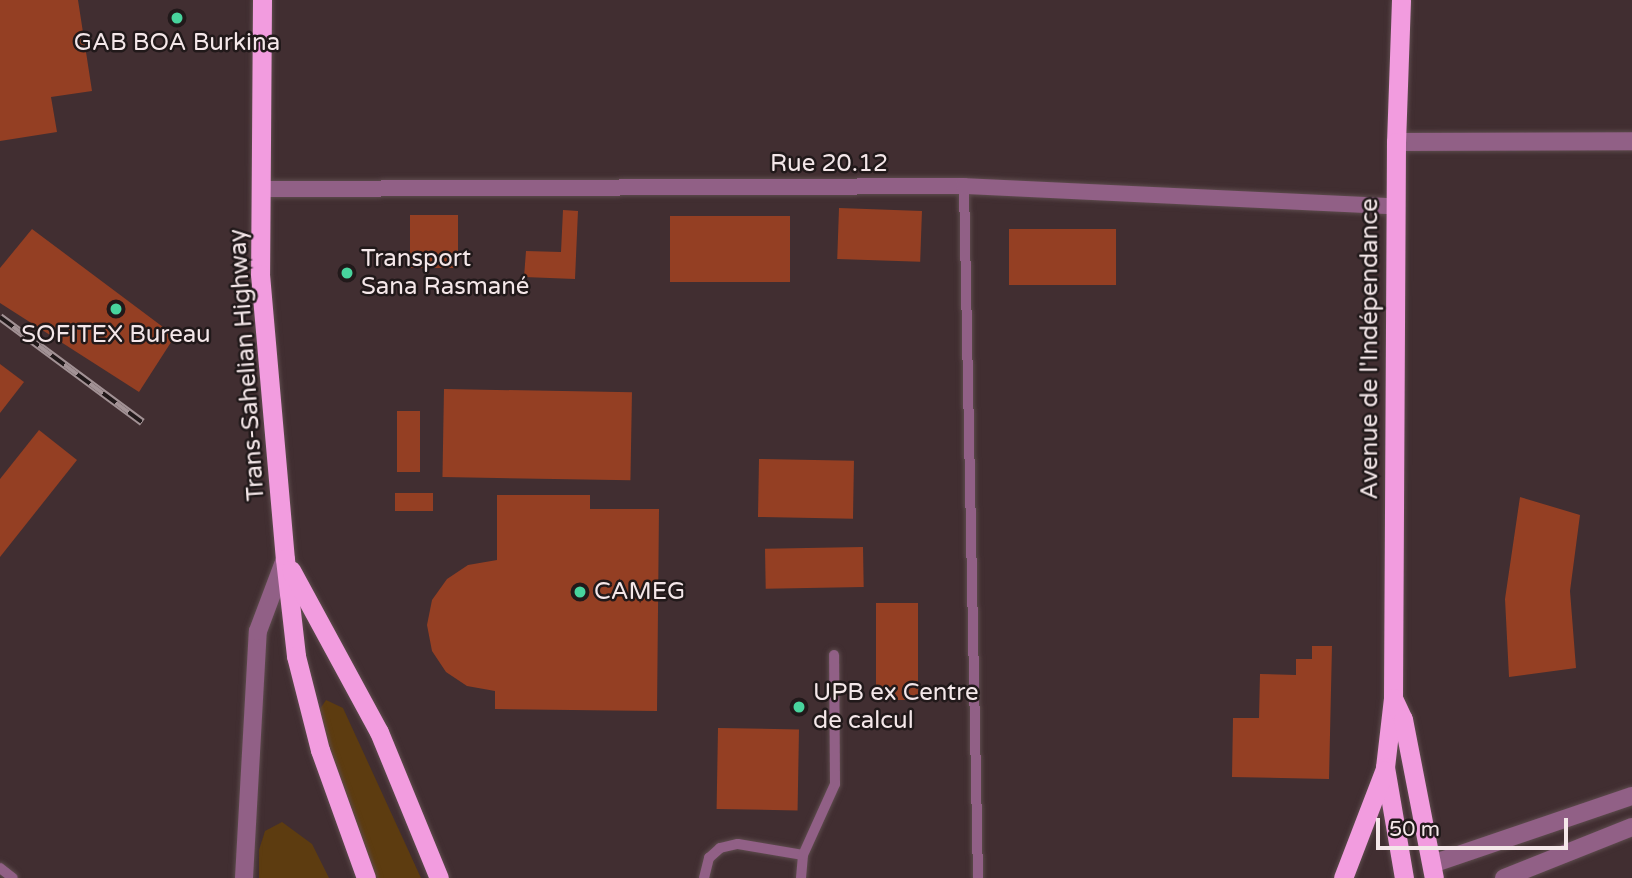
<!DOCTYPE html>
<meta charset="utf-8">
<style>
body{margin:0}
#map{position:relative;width:1632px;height:878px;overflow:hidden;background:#412e31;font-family:"Varela Round",sans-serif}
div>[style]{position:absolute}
.green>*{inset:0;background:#5d3c10}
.building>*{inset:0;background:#943f23;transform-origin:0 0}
.roads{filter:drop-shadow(0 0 2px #5e4c4e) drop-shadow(0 0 2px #5e4c4e)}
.service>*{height:10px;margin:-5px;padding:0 5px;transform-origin:5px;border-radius:5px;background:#916086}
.pedestrian>*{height:16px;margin:-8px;padding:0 8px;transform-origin:8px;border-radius:8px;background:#916086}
.minor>*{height:18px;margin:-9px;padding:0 9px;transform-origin:9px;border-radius:9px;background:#916086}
.tertiary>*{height:18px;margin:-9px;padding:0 9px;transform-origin:9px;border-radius:9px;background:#916086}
.trunk>*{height:19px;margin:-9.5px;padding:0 9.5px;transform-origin:9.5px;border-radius:9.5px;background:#f29cdf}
.rail>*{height:8px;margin-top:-4px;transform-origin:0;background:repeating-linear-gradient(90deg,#21191a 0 16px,#a29295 0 32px);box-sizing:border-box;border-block:2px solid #a29295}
.dots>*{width:19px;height:19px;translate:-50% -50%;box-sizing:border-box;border:4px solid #21191a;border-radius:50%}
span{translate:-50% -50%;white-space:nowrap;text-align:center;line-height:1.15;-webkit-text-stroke:5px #21191a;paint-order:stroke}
.poi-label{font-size:24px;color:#f4e7e9}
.left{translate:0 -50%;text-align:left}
.street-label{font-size:24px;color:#f4e7e9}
.scale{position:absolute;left:1376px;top:818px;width:192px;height:32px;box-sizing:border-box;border:4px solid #f4e7e9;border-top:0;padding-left:9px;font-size:21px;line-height:24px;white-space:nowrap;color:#f4e7e9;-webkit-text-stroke:5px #21191a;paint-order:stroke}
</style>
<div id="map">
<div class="green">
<div style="clip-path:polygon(326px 700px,343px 708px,421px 878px,374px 878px,318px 712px)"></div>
<div style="clip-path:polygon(282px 822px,312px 844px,329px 878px,259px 878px,259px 850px,265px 831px)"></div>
</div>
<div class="building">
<div style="clip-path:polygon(0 0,78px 0,92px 91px,51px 97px,57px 132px,0 141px)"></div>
<div style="left:839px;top:208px;width:83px;height:51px;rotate:2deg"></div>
<div style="clip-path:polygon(563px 210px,578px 211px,575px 279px,524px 277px,526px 251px,561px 252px)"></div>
<div style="left:410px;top:215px;width:48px;height:53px"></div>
<div style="left:670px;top:216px;width:120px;height:66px"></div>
<div style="clip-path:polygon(32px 229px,175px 336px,139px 392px,0 303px,0 268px)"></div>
<div style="left:1009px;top:229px;width:107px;height:56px"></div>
<div style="clip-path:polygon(0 364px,24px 382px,0 413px)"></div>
<div style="left:444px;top:389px;width:188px;height:88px;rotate:1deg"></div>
<div style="left:397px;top:411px;width:23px;height:61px"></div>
<div style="clip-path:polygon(39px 430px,77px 460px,0 557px,0 479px)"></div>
<div style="left:759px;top:459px;width:95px;height:58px;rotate:1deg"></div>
<div style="left:395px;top:493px;width:38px;height:18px"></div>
<div style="clip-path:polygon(497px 495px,590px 495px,590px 509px,659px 509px,657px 711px,495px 709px,495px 691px,467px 686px,446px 672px,432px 651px,427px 625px,432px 600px,447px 579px,468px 565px,497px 560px)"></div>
<div style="clip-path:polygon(1520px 497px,1580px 515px,1570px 591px,1576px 668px,1509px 677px,1505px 599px)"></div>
<div style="left:863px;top:547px;width:40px;height:98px;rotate:89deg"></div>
<div style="left:876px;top:603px;width:42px;height:97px"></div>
<div style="clip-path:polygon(1312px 646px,1332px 646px,1329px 779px,1232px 777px,1233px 718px,1259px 718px,1260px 674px,1296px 675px,1296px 659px,1312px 659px)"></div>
<div style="left:718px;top:728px;width:81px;height:81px;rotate:1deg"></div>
</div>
<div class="roads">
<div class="service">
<div style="left:964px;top:186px;width:692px;rotate:88.84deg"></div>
<div style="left:0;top:868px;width:16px;rotate:38deg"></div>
<div style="left:704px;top:878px;width:21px;rotate:-76deg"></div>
<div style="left:709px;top:858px;width:15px;rotate:-42deg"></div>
<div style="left:720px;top:848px;width:18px;rotate:-13deg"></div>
<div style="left:738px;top:844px;width:66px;rotate:9.6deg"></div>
<div style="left:801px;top:878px;width:23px;rotate:-85deg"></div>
<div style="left:803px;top:855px;width:78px;rotate:-65.7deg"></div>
<div style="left:835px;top:784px;width:129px;rotate:-90.4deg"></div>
</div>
<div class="pedestrian">
<div style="left:262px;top:189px;width:702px;rotate:-0.24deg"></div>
<div style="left:964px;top:186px;width:431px;rotate:2.7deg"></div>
</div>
<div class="minor">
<div style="left:1396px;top:142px;width:236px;rotate:-0.2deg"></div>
<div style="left:1432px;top:864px;width:211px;rotate:-18.8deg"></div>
<div style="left:1504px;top:878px;width:138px;rotate:-21.7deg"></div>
</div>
<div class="tertiary">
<div style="left:244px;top:878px;width:247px;rotate:-86.8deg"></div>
<div style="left:258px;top:631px;width:77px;rotate:-69.4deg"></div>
</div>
<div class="trunk">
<div style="left:262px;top:0;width:274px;rotate:90.4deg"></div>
<div style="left:260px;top:274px;width:286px;rotate:85deg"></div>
<div style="left:285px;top:559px;width:98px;rotate:83.5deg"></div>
<div style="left:296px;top:656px;width:97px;rotate:75.7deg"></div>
<div style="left:320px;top:750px;width:136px;rotate:70.2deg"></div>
<div style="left:1401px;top:0;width:142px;rotate:92deg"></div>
<div style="left:1396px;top:142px;width:556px;rotate:90.31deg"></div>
<div style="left:1393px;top:698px;width:69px;rotate:96.6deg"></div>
<div style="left:1385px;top:767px;width:113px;rotate:80.3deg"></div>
<div style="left:291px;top:570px;width:184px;rotate:61.5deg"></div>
<div style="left:379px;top:732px;width:158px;rotate:67.7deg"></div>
<div style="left:1393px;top:698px;width:23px;rotate:65deg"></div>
<div style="left:1403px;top:719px;width:162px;rotate:79deg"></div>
<div style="left:1343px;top:878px;width:115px;rotate:-69deg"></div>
</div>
</div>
<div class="rail">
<div style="left:0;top:317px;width:177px;rotate:36.5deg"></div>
</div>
<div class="dots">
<div style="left:177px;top:18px;background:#48d49d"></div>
<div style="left:347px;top:273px;background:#48d49d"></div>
<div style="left:116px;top:309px;background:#48d49d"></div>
<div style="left:580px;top:592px;background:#48d49d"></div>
<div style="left:799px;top:707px;background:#48d49d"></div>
</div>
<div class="poi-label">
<span style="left:177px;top:43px">GAB BOA Burkina</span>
<span class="left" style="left:361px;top:273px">Transport<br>Sana Rasmané</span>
<span style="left:116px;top:335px">SOFITEX Bureau</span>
<span class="left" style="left:594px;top:592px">CAMEG</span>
<span class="left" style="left:813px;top:707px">UPB ex Centre<br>de calcul</span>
</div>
<div class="street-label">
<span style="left:829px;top:164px">Rue 20.12</span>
<span style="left:1370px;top:349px;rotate:-90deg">Avenue de l'Indépendance</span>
<span style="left:247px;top:365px;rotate:-94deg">Trans-Sahelian Highway</span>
</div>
<div class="scale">50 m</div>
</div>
